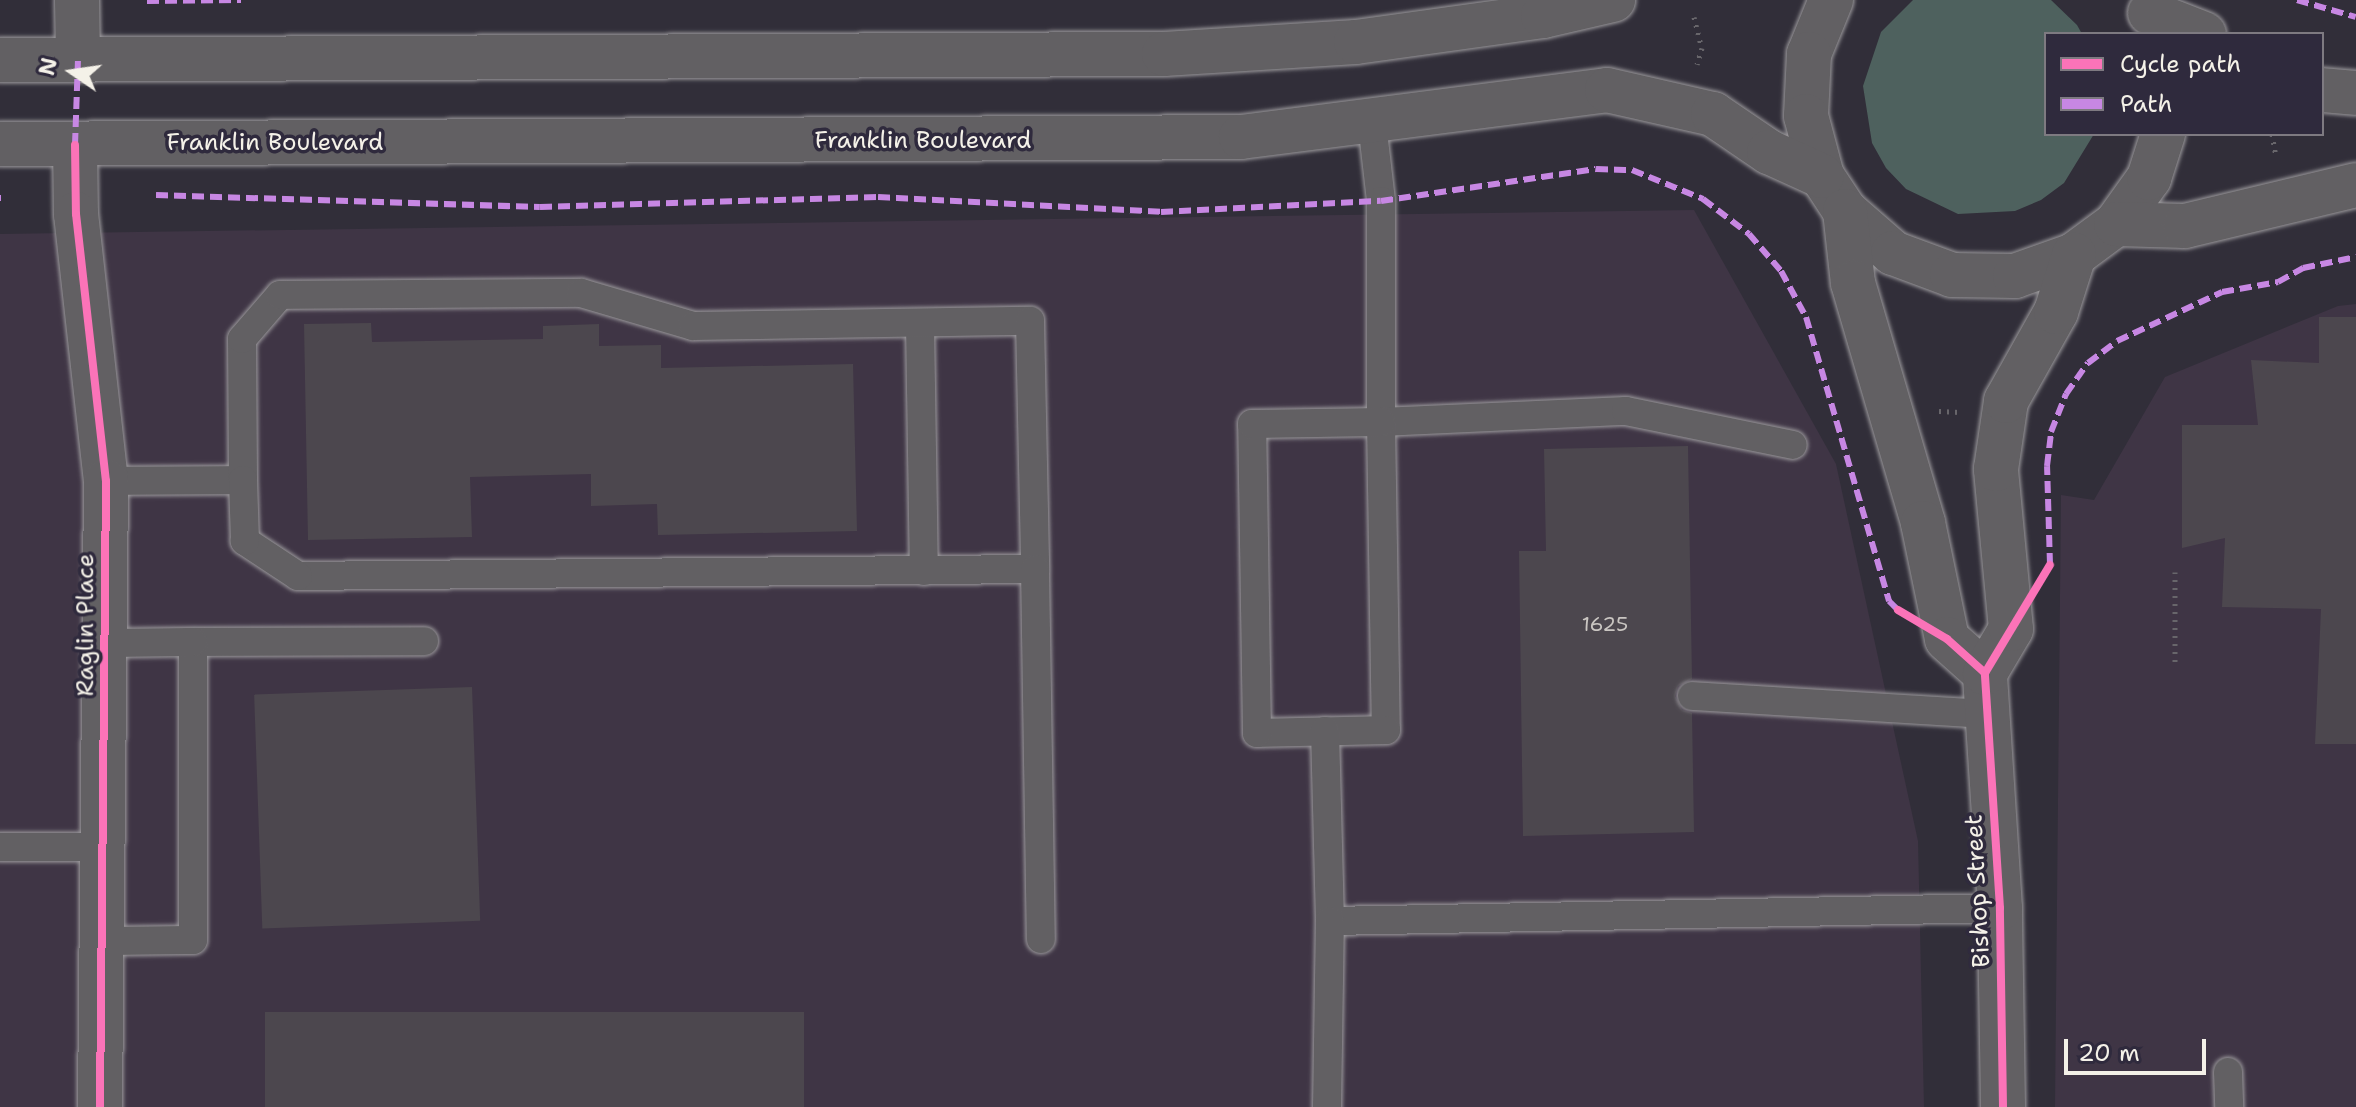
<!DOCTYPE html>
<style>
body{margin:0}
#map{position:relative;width:2356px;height:1107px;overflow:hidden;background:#312e39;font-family:"Shantell Sans",sans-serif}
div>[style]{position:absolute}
.built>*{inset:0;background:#3f3545}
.green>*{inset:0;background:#4e615e}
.building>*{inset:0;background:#4c474e;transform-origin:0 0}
.path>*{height:5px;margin-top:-2.5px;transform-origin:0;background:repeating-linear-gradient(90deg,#68666b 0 2px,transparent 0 8px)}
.roads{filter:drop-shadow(0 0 2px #9a989b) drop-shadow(0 0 2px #9a989b)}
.lane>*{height:28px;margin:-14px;padding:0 14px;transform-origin:14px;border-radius:14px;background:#626063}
.street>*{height:44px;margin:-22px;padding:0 22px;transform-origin:22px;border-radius:22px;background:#626063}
.secondary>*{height:44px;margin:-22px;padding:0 22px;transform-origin:22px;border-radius:22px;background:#626063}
.quiet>*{height:6px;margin-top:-3px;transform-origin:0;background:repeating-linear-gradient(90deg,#c787e3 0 12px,transparent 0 18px)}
.cycleway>*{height:8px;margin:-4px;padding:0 4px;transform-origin:4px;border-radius:4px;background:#fb73b8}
span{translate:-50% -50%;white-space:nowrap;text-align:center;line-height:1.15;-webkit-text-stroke:7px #2f2a3d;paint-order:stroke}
.number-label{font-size:20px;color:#cac6c2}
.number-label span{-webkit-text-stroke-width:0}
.street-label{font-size:24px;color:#f4f1e8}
.legend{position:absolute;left:2044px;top:32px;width:280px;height:104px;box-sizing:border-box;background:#2f2a3d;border:2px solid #7e7a81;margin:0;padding:10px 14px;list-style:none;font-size:24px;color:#f4f1e8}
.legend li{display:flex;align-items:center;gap:16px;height:40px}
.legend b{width:40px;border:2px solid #7e7a81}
.north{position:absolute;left:32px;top:32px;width:80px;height:80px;-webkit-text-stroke:6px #2f2a3d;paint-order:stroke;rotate:283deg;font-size:22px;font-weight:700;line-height:32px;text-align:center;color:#f4f1e8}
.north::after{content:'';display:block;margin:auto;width:28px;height:36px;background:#f4f1e8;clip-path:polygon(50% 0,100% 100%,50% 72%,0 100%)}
.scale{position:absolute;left:2064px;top:1039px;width:142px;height:36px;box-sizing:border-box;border:4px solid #f4f1e8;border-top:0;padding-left:10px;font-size:24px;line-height:28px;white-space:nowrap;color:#f4f1e8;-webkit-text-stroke:6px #2f2a3d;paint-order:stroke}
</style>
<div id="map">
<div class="built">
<div style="clip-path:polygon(1694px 210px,1836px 464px,1918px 841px,1924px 1107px,0 1107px,0 234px)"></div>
<div style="clip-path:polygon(2356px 304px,2356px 1107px,2055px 1107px,2061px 495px,2094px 500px,2165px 377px,2338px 306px)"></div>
</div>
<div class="green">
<div style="clip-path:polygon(1913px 0,2051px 0,2077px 25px,2082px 34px,2046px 34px,2046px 134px,2094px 134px,2064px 183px,2041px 200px,2015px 211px,1958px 214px,1906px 189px,1886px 168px,1872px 143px,1863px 86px,1881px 32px)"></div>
</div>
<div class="building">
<div style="clip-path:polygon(2319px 317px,2356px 317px,2356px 744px,2315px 744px,2321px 609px,2222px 607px,2225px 538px,2182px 548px,2182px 425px,2258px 425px,2251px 360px,2319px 363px)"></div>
<div style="clip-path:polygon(371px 323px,372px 342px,543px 339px,543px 326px,599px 324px,599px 346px,661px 345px,661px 368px,853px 364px,857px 531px,658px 535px,657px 504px,591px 506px,591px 474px,470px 477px,472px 537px,308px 540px,304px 324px)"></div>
<div style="clip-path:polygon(1688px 446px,1692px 679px,1678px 686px,1675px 696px,1682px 710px,1692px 713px,1694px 832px,1523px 836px,1519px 551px,1546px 551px,1544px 449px)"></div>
<div style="left:472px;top:687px;width:234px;height:218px;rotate:88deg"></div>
<div style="left:804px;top:1012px;width:95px;height:539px;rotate:90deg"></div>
</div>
<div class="path">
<div style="left:1694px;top:17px;width:32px;rotate:76deg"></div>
<div style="left:1702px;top:48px;width:17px;rotate:107deg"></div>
<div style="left:2272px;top:134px;width:22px;rotate:80deg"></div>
<div style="left:1939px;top:411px;width:21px;rotate:3deg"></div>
<div style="left:2175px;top:572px;width:93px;rotate:90deg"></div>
</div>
<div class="roads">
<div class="lane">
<div style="left:1372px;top:123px;width:79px;rotate:83.4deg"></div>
<div style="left:1381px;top:201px;width:221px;rotate:90deg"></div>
<div style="left:1381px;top:422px;width:245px;rotate:-2.6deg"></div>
<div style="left:1626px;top:411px;width:170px;rotate:11.5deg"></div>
<div style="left:920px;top:324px;width:247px;rotate:89.1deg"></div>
<div style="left:1381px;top:422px;width:308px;rotate:89.1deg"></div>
<div style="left:1386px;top:730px;width:129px;rotate:178.7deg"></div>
<div style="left:1257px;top:733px;width:309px;rotate:-90.9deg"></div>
<div style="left:1252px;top:424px;width:129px;rotate:-0.9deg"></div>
<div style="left:106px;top:481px;width:137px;rotate:-0.4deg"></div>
<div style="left:243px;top:480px;width:141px;rotate:-90.4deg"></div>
<div style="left:242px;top:339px;width:58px;rotate:-49.2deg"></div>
<div style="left:280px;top:295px;width:301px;rotate:-0.4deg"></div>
<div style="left:581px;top:293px;width:117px;rotate:16.4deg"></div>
<div style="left:693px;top:326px;width:337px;rotate:-0.9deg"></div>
<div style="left:1030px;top:321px;width:248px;rotate:88.8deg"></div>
<div style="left:1035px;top:569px;width:737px;rotate:179.46deg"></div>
<div style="left:298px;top:576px;width:64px;rotate:-146.6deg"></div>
<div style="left:245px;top:541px;width:61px;rotate:-91.9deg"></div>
<div style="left:1035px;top:569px;width:370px;rotate:89.1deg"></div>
<div style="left:193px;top:642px;width:231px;rotate:-0.2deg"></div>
<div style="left:1692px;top:696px;width:297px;rotate:3.5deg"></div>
<div style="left:1325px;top:731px;width:190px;rotate:88.5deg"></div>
<div style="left:1330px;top:921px;width:670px;rotate:-1.11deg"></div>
<div style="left:0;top:847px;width:106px"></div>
<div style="left:105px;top:941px;width:88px;rotate:-0.7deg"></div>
<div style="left:193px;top:940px;width:298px;rotate:-90deg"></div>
<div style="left:193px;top:642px;width:87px;rotate:179.3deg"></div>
<div style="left:2228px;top:1072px;width:35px;rotate:88deg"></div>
<div style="left:1327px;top:1107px;width:186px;rotate:-89.1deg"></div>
</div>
<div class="street">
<div style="left:77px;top:0;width:60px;rotate:89deg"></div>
<div style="left:75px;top:145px;width:69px;rotate:89.2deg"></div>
<div style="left:76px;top:214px;width:269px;rotate:83.6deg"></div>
<div style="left:106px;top:481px;width:626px;rotate:90.55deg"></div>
</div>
<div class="secondary">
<div style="left:1831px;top:0;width:58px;rotate:112.2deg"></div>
<div style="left:1809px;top:54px;width:62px;rotate:92.8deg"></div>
<div style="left:1806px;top:116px;width:62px;rotate:75.1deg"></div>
<div style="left:1822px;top:176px;width:42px;rotate:56.7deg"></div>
<div style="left:1845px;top:211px;width:64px;rotate:41.2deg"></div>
<div style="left:1893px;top:253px;width:63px;rotate:20.4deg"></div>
<div style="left:1952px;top:275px;width:63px;rotate:0.9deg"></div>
<div style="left:2015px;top:276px;width:63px;rotate:-19.6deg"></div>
<div style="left:2074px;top:255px;width:52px;rotate:-36.4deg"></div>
<div style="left:2116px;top:224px;width:57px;rotate:-54.3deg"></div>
<div style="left:2149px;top:178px;width:46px;rotate:-72.3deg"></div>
<div style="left:2150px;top:13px;width:58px;rotate:21.3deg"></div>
<div style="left:0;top:60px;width:1164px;rotate:-0.3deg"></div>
<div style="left:1164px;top:54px;width:192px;rotate:-3.6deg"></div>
<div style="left:1356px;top:42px;width:189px;rotate:-7.9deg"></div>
<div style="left:1543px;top:16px;width:72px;rotate:-12.9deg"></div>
<div style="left:2322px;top:90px;width:34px;rotate:5deg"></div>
<div style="left:0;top:144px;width:1241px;rotate:-0.32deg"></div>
<div style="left:1241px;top:137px;width:369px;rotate:-7.3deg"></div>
<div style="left:1607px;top:90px;width:109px;rotate:12.8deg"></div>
<div style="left:1713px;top:114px;width:68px;rotate:34.2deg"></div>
<div style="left:1769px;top:152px;width:58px;rotate:24.4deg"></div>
<div style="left:1845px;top:211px;width:72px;rotate:83.7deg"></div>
<div style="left:1853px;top:283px;width:250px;rotate:73.7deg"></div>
<div style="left:1923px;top:523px;width:118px;rotate:78.3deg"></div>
<div style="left:1947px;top:639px;width:51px;rotate:41.8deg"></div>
<div style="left:2116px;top:224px;width:69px;rotate:1.7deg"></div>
<div style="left:2185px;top:226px;width:176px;rotate:-13.5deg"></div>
<div style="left:2003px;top:1107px;width:199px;rotate:-90.9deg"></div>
<div style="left:2000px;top:908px;width:235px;rotate:-93.7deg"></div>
<div style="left:1985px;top:673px;width:51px;rotate:-59.4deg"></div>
<div style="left:2011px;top:629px;width:161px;rotate:-95.4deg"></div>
<div style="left:1996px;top:469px;width:69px;rotate:-81.6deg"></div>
<div style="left:2006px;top:401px;width:102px;rotate:-60.7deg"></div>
<div style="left:2056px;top:312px;width:60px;rotate:-72.5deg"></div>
</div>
</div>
<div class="quiet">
<div style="left:2297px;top:0;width:61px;rotate:16.1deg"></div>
<div style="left:147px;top:1px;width:94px;rotate:-0.6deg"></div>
<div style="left:75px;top:145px;width:85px;rotate:-88deg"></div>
<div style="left:156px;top:195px;width:384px;rotate:1.8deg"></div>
<div style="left:540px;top:207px;width:338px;rotate:-1.7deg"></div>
<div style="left:878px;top:197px;width:283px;rotate:3deg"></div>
<div style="left:1161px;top:212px;width:220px;rotate:-2.9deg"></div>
<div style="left:1381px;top:201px;width:217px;rotate:-8.5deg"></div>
<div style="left:1596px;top:169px;width:36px;rotate:2deg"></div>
<div style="left:1632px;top:170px;width:77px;rotate:22.2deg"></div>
<div style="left:1703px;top:199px;width:58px;rotate:37.3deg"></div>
<div style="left:1749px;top:234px;width:49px;rotate:49.1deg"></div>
<div style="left:1781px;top:271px;width:52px;rotate:61.5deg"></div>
<div style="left:1806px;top:317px;width:296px;rotate:73.7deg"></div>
<div style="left:1889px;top:601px;width:13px;rotate:45deg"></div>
<div style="left:0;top:198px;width:1px"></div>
<div style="left:2050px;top:565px;width:99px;rotate:-91.7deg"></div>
<div style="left:2047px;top:466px;width:34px;rotate:-83deg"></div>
<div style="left:2051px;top:432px;width:41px;rotate:-68.5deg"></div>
<div style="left:2066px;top:394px;width:38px;rotate:-55deg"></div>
<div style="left:2088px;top:363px;width:36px;rotate:-37deg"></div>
<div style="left:2117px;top:341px;width:116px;rotate:-25deg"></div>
<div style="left:2222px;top:292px;width:57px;rotate:-10.1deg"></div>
<div style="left:2278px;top:282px;width:29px;rotate:-29deg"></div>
<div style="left:2303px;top:268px;width:54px;rotate:-11.7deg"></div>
</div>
<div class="cycleway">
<div style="left:75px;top:145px;width:69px;rotate:89.2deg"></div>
<div style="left:76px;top:214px;width:269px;rotate:83.6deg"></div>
<div style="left:106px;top:481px;width:626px;rotate:90.55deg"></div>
<div style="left:1898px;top:610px;width:57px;rotate:30.6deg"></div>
<div style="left:1947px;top:639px;width:51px;rotate:41.8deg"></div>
<div style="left:2003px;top:1107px;width:199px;rotate:-90.9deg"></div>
<div style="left:2000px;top:908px;width:235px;rotate:-93.7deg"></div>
<div style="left:1985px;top:673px;width:126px;rotate:-59deg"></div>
</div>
<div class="number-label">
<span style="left:1605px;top:624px">1625</span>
</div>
<div class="street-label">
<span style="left:923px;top:141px">Franklin Boulevard</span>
<span style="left:275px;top:143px">Franklin Boulevard</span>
<span style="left:86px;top:625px;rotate:-90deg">Raglin Place</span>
<span style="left:1978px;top:891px;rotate:-93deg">Bishop Street</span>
</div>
<ul class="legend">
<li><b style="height:10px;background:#fb73b8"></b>Cycle path</li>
<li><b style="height:10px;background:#c787e3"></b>Path</li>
</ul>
<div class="north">N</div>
<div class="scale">20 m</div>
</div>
